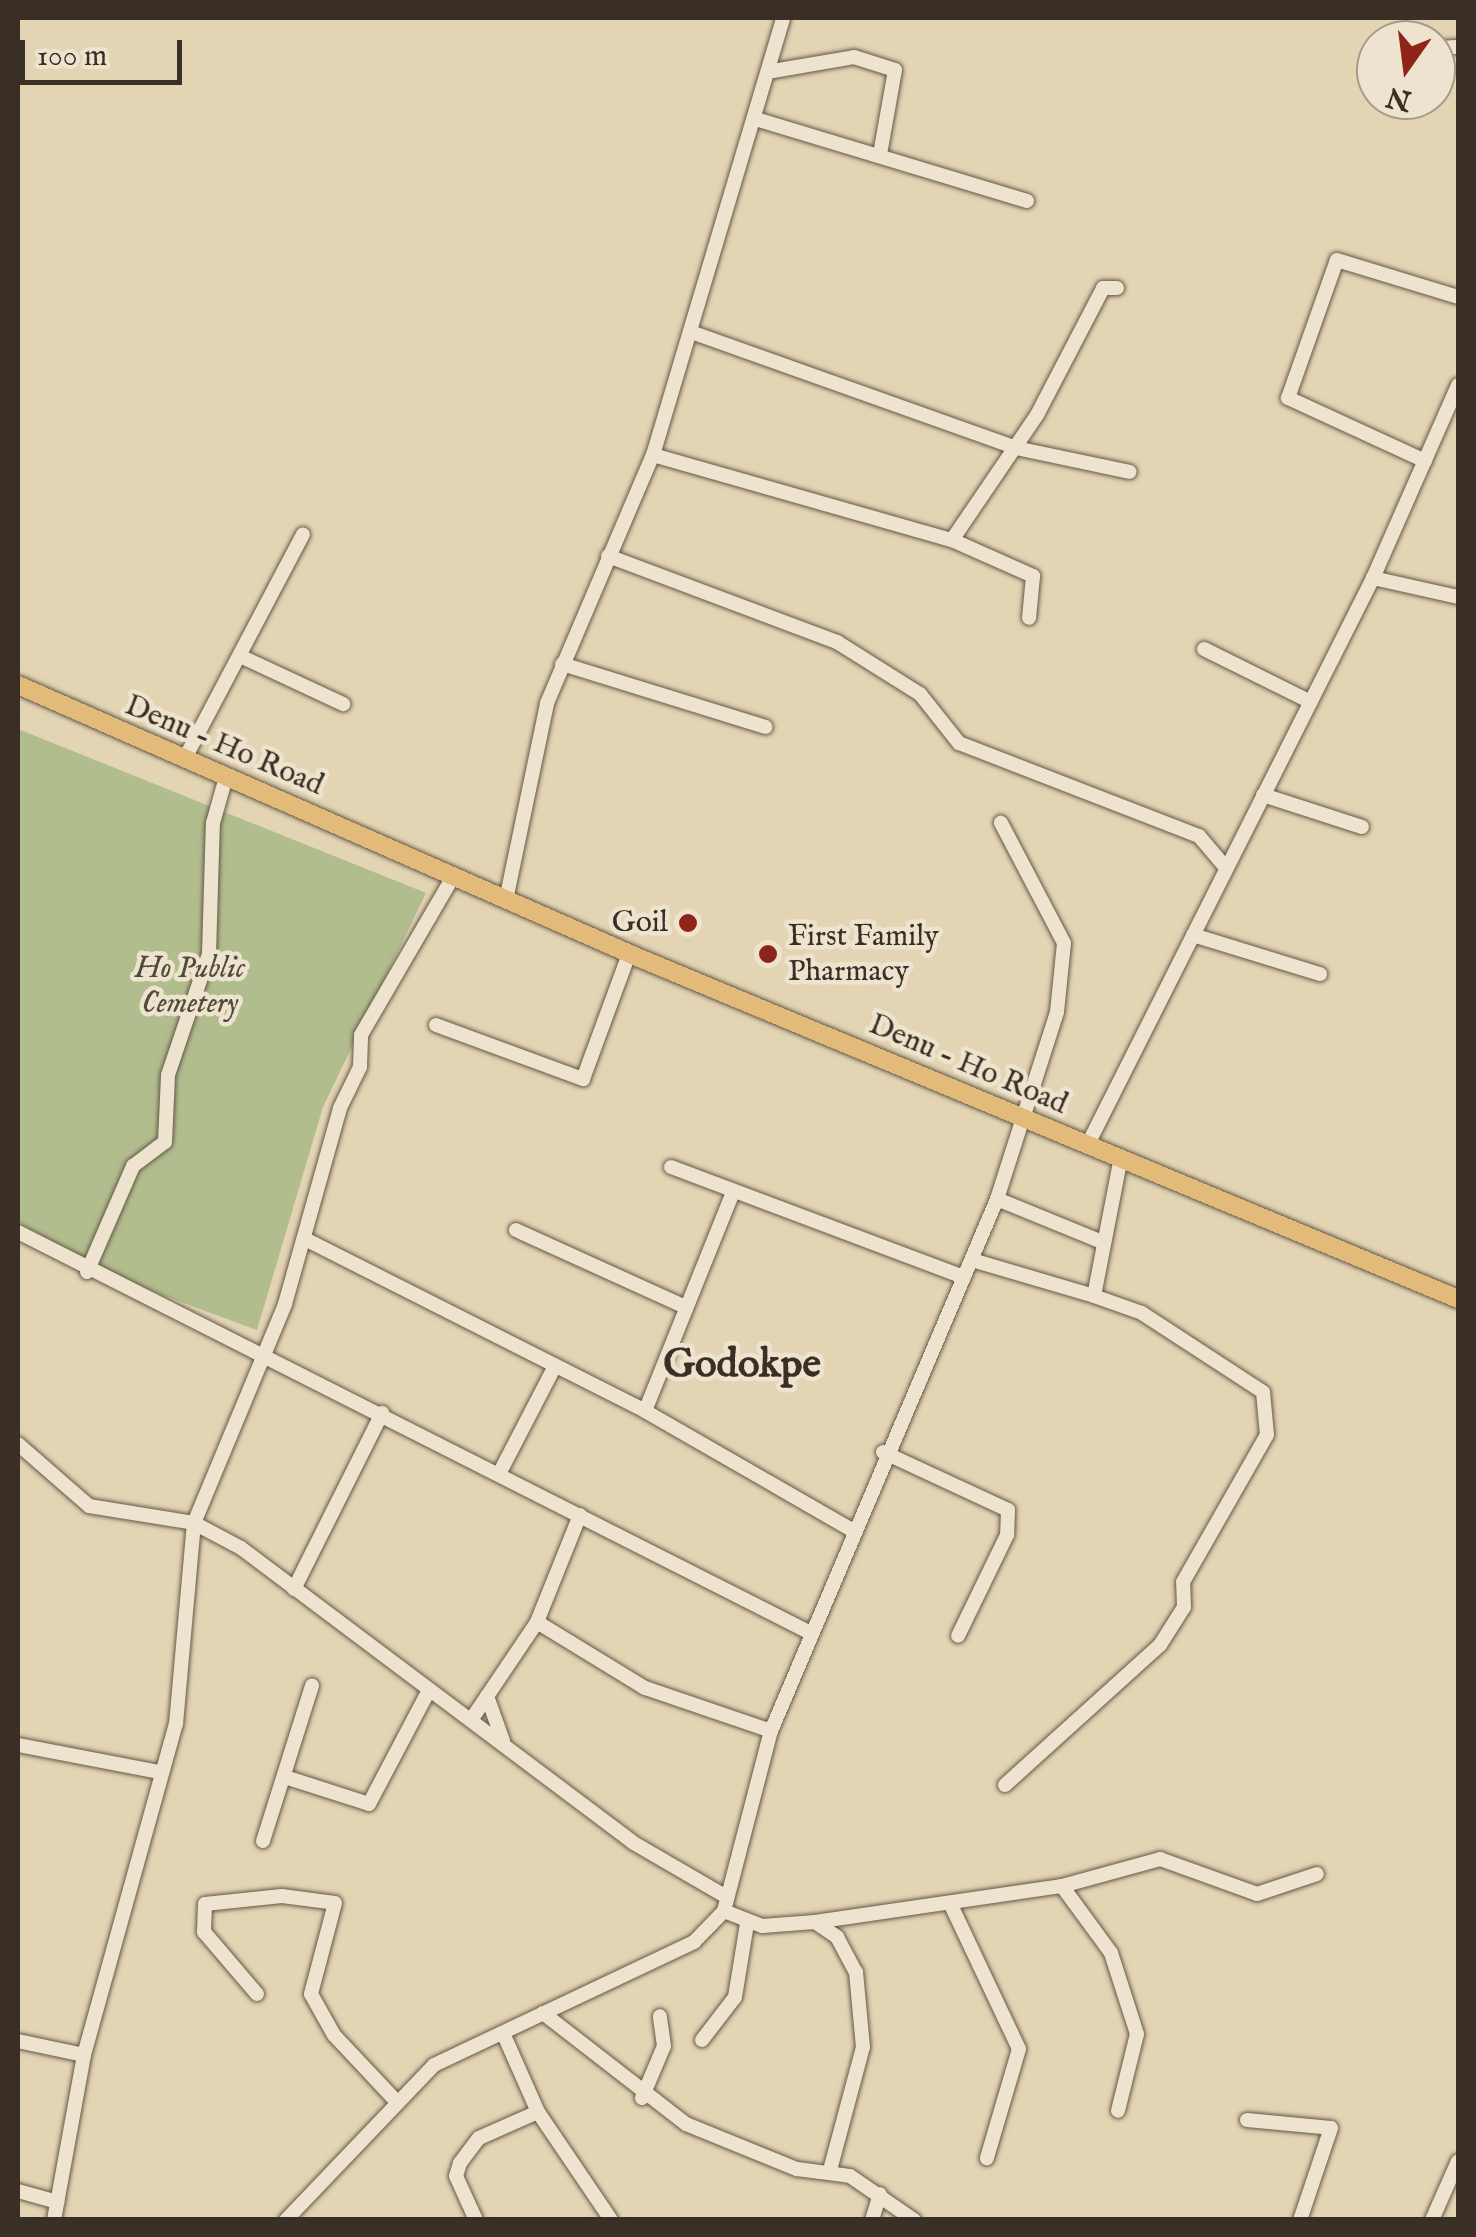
<!DOCTYPE html>
<style>
body{margin:0}
#map{position:relative;width:1476px;height:2237px;overflow:hidden;background:#e3d4b3;font-family:"IM FELL English",serif}
div>[style]{position:absolute}
.green>*{inset:0;background:#b2bd8e}
.roads{filter:drop-shadow(0 0 2px #645848) drop-shadow(0 0 2px #645848)}
.minor>*{height:14px;margin:-7px;padding:0 7px;transform-origin:7px;border-radius:7px;background:#ede3ce}
.major>*{height:18px;margin:-9px;padding:0 9px;transform-origin:9px;border-radius:9px;background:#e2ba7a}
.dots>*{width:28px;height:28px;translate:-50% -50%;box-sizing:border-box;border:5px solid #ede3ce;border-radius:50%}
span{translate:-50% -50%;white-space:nowrap;text-align:center;line-height:1.15;-webkit-text-stroke:9px #ede3ce;paint-order:stroke}
.street-label{font-size:30px;color:#392f24}
.poi-label{font-size:30px;color:#392f24}
.right{translate:-100% -50%;text-align:right}
.left{translate:0 -50%;text-align:left}
.park-label{font-size:30px;color:#514b39;font-style:italic}
.district-label{font-size:40px;color:#392f24;font-weight:700}
.frame{position:absolute;inset:0;border:20px solid #392f24;pointer-events:none}
.north{position:absolute;left:1356px;top:20px;width:100px;height:100px;box-sizing:border-box;background:#ede3ce;border:2px solid #a59b8a;border-radius:50%;rotate:194deg;font-size:28px;font-weight:700;line-height:40px;text-align:center;color:#392f24}
.north::after{content:'';display:block;margin:auto;width:35px;height:45px;background:#8f2418;clip-path:polygon(50% 0,100% 100%,50% 72%,0 100%)}
.scale{position:absolute;left:20px;top:40px;width:162px;height:45px;box-sizing:border-box;border:5px solid #392f24;border-top:0;padding-left:12px;font-size:30px;line-height:35px;white-space:nowrap;color:#392f24;-webkit-text-stroke:8px #ede3ce;paint-order:stroke}
</style>
<div id="map">
<div class="green">
<div style="clip-path:polygon(18px 729px,426px 893px,323px 1107px,257px 1330px,111px 1276px,18px 1222px)"></div>
</div>
<div class="roads">
<div class="minor">
<div style="left:1436px;top:48px;width:22px;rotate:-3deg"></div>
<div style="left:773px;top:71px;width:82px;rotate:-9.8deg"></div>
<div style="left:854px;top:57px;width:43px;rotate:17.6deg"></div>
<div style="left:895px;top:70px;width:85px;rotate:100.1deg"></div>
<div style="left:759px;top:120px;width:280px;rotate:16.8deg"></div>
<div style="left:691px;top:332px;width:345px;rotate:19.6deg"></div>
<div style="left:1016px;top:448px;width:116px;rotate:11.9deg"></div>
<div style="left:653px;top:455px;width:311px;rotate:15.9deg"></div>
<div style="left:952px;top:540px;width:151px;rotate:-55.8deg"></div>
<div style="left:1037px;top:415px;width:143px;rotate:-62.5deg"></div>
<div style="left:1103px;top:288px;width:14px"></div>
<div style="left:1425px;top:461px;width:151px;rotate:-155.3deg"></div>
<div style="left:1288px;top:398px;width:146px;rotate:-70.5deg"></div>
<div style="left:1337px;top:260px;width:127px;rotate:17deg"></div>
<div style="left:952px;top:540px;width:89px;rotate:24deg"></div>
<div style="left:1033px;top:576px;width:42px;rotate:95.4deg"></div>
<div style="left:608px;top:556px;width:245px;rotate:20.6deg"></div>
<div style="left:837px;top:642px;width:98px;rotate:32.1deg"></div>
<div style="left:920px;top:694px;width:63px;rotate:51.5deg"></div>
<div style="left:959px;top:743px;width:257px;rotate:21.2deg"></div>
<div style="left:1199px;top:836px;width:42px;rotate:49.8deg"></div>
<div style="left:1373px;top:578px;width:87px;rotate:12.6deg"></div>
<div style="left:1204px;top:649px;width:119px;rotate:26.4deg"></div>
<div style="left:240px;top:656px;width:114px;rotate:25deg"></div>
<div style="left:562px;top:664px;width:213px;rotate:17.2deg"></div>
<div style="left:184px;top:760px;width:255px;rotate:-62.2deg"></div>
<div style="left:1263px;top:795px;width:104px;rotate:17.9deg"></div>
<div style="left:506px;top:900px;width:201px;rotate:-78.2deg"></div>
<div style="left:547px;top:703px;width:270px;rotate:-66.9deg"></div>
<div style="left:653px;top:455px;width:456px;rotate:-73.4deg"></div>
<div style="left:1193px;top:935px;width:133px;rotate:17.1deg"></div>
<div style="left:436px;top:1025px;width:157px;rotate:20.2deg"></div>
<div style="left:583px;top:1079px;width:133px;rotate:-69.8deg"></div>
<div style="left:1088px;top:1144px;width:634px;rotate:-63.27deg"></div>
<div style="left:1373px;top:578px;width:211px;rotate:-66.2deg"></div>
<div style="left:671px;top:1167px;width:313px;rotate:20.6deg"></div>
<div style="left:997px;top:1199px;width:111px;rotate:22.2deg"></div>
<div style="left:516px;top:1230px;width:187px;rotate:24.4deg"></div>
<div style="left:18px;top:1232px;width:886px;rotate:26.83deg"></div>
<div style="left:305px;top:1239px;width:381px;rotate:26.8deg"></div>
<div style="left:645px;top:1411px;width:237px;rotate:29.9deg"></div>
<div style="left:972px;top:1260px;width:127px;rotate:16.4deg"></div>
<div style="left:87px;top:1272px;width:116px;rotate:-66.5deg"></div>
<div style="left:133px;top:1166px;width:40px;rotate:-37deg"></div>
<div style="left:165px;top:1142px;width:67px;rotate:-87.4deg"></div>
<div style="left:168px;top:1075px;width:128px;rotate:-71.3deg"></div>
<div style="left:209px;top:954px;width:131px;rotate:-88.3deg"></div>
<div style="left:213px;top:823px;width:48px;rotate:-74.2deg"></div>
<div style="left:645px;top:1411px;width:236px;rotate:-68.1deg"></div>
<div style="left:18px;top:1444px;width:94px;rotate:41.1deg"></div>
<div style="left:89px;top:1506px;width:106px;rotate:9.2deg"></div>
<div style="left:194px;top:1523px;width:53px;rotate:28deg"></div>
<div style="left:241px;top:1548px;width:489px;rotate:36.9deg"></div>
<div style="left:632px;top:1842px;width:105px;rotate:30.2deg"></div>
<div style="left:883px;top:1452px;width:138px;rotate:24.9deg"></div>
<div style="left:1008px;top:1510px;width:25px;rotate:92deg"></div>
<div style="left:1007px;top:1535px;width:112px;rotate:115.9deg"></div>
<div style="left:499px;top:1474px;width:122px;rotate:-62.6deg"></div>
<div style="left:580px;top:1515px;width:115px;rotate:111.9deg"></div>
<div style="left:537px;top:1622px;width:127px;rotate:31.4deg"></div>
<div style="left:645px;top:1688px;width:133px;rotate:18.8deg"></div>
<div style="left:294px;top:1589px;width:197px;rotate:-63.4deg"></div>
<div style="left:487px;top:1696px;width:48px;rotate:70.4deg"></div>
<div style="left:471px;top:1720px;width:118px;rotate:-56deg"></div>
<div style="left:18px;top:1745px;width:144px;rotate:10.8deg"></div>
<div style="left:285px;top:1777px;width:88px;rotate:17.8deg"></div>
<div style="left:369px;top:1804px;width:129px;rotate:-62.2deg"></div>
<div style="left:1005px;top:1785px;width:209px;rotate:-42.1deg"></div>
<div style="left:1160px;top:1645px;width:45px;rotate:-57.7deg"></div>
<div style="left:1184px;top:1607px;width:25px;rotate:-92deg"></div>
<div style="left:1183px;top:1582px;width:169px;rotate:-60.3deg"></div>
<div style="left:1267px;top:1435px;width:43px;rotate:-95.3deg"></div>
<div style="left:1263px;top:1392px;width:145px;rotate:-146.9deg"></div>
<div style="left:1142px;top:1313px;width:51px;rotate:-160.5deg"></div>
<div style="left:1094px;top:1296px;width:142px;rotate:-79deg"></div>
<div style="left:263px;top:1841px;width:163px;rotate:-72.5deg"></div>
<div style="left:1062px;top:1886px;width:83px;rotate:53.8deg"></div>
<div style="left:1111px;top:1953px;width:85px;rotate:72.2deg"></div>
<div style="left:1137px;top:2034px;width:79px;rotate:103.9deg"></div>
<div style="left:950px;top:1903px;width:161px;rotate:64.7deg"></div>
<div style="left:1019px;top:2049px;width:114px;rotate:106.4deg"></div>
<div style="left:724px;top:1911px;width:41px;rotate:21.5deg"></div>
<div style="left:762px;top:1926px;width:53px;rotate:-4.3deg"></div>
<div style="left:815px;top:1922px;width:27px;rotate:34deg"></div>
<div style="left:837px;top:1937px;width:40px;rotate:62deg"></div>
<div style="left:856px;top:1972px;width:75px;rotate:84.7deg"></div>
<div style="left:863px;top:2047px;width:127px;rotate:105deg"></div>
<div style="left:815px;top:1922px;width:250px;rotate:-8.3deg"></div>
<div style="left:1062px;top:1886px;width:102px;rotate:-15.4deg"></div>
<div style="left:1160px;top:1859px;width:103px;rotate:19.8deg"></div>
<div style="left:1257px;top:1894px;width:63px;rotate:-18.4deg"></div>
<div style="left:257px;top:1994px;width:82px;rotate:-130.5deg"></div>
<div style="left:204px;top:1932px;width:28px;rotate:-88deg"></div>
<div style="left:205px;top:1904px;width:77px;rotate:-5.9deg"></div>
<div style="left:282px;top:1896px;width:53px;rotate:7.5deg"></div>
<div style="left:335px;top:1903px;width:94px;rotate:104.8deg"></div>
<div style="left:311px;top:1994px;width:47px;rotate:60.7deg"></div>
<div style="left:334px;top:2035px;width:88px;rotate:46.8deg"></div>
<div style="left:543px;top:2013px;width:181px;rotate:37.8deg"></div>
<div style="left:686px;top:2124px;width:120px;rotate:22.1deg"></div>
<div style="left:797px;top:2169px;width:53px;rotate:7.5deg"></div>
<div style="left:850px;top:2176px;width:78px;rotate:34.5deg"></div>
<div style="left:503px;top:2033px;width:86px;rotate:66.1deg"></div>
<div style="left:538px;top:2112px;width:130px;rotate:55.9deg"></div>
<div style="left:702px;top:2040px;width:54px;rotate:-52.5deg"></div>
<div style="left:735px;top:1997px;width:74px;rotate:-80.7deg"></div>
<div style="left:18px;top:2041px;width:67px;rotate:12deg"></div>
<div style="left:642px;top:2098px;width:56px;rotate:-67.1deg"></div>
<div style="left:664px;top:2046px;width:30px;rotate:-98deg"></div>
<div style="left:1247px;top:2120px;width:84px;rotate:5.4deg"></div>
<div style="left:1331px;top:2128px;width:97px;rotate:108.6deg"></div>
<div style="left:18px;top:2191px;width:41px;rotate:15.4deg"></div>
<div style="left:54px;top:2220px;width:168px;rotate:-79.7deg"></div>
<div style="left:84px;top:2055px;width:344px;rotate:-74.5deg"></div>
<div style="left:176px;top:1724px;width:202px;rotate:-84.9deg"></div>
<div style="left:194px;top:1523px;width:237px;rotate:-67.4deg"></div>
<div style="left:285px;top:1304px;width:204px;rotate:-74.3deg"></div>
<div style="left:340px;top:1108px;width:46px;rotate:-64deg"></div>
<div style="left:360px;top:1067px;width:32px;rotate:-88deg"></div>
<div style="left:361px;top:1035px;width:183px;rotate:-59.8deg"></div>
<div style="left:286px;top:2220px;width:214px;rotate:-46.3deg"></div>
<div style="left:434px;top:2065px;width:288px;rotate:-25.3deg"></div>
<div style="left:694px;top:1942px;width:43px;rotate:-45.9deg"></div>
<div style="left:724px;top:1911px;width:186px;rotate:-75.4deg"></div>
<div style="left:771px;top:1731px;width:578px;rotate:-66.98deg"></div>
<div style="left:997px;top:1199px;width:196px;rotate:-72.2deg"></div>
<div style="left:1057px;top:1012px;width:69px;rotate:-84.2deg"></div>
<div style="left:1064px;top:943px;width:136px;rotate:-117.7deg"></div>
<div style="left:476px;top:2220px;width:48px;rotate:-114.4deg"></div>
<div style="left:456px;top:2176px;width:14px;rotate:-73deg"></div>
<div style="left:460px;top:2163px;width:31px;rotate:-53deg"></div>
<div style="left:479px;top:2138px;width:64px;rotate:-23.8deg"></div>
<div style="left:872px;top:2220px;width:27px;rotate:-73deg"></div>
<div style="left:1432px;top:2220px;width:64px;rotate:-66.2deg"></div>
</div>
<div class="major">
<div style="left:18px;top:685px;width:676px;rotate:23.72deg"></div>
<div style="left:637px;top:957px;width:889px;rotate:22.61deg"></div>
</div>
</div>
<div class="dots">
<div style="left:688px;top:923px;background:#8f2418"></div>
<div style="left:768px;top:954px;background:#8f2418"></div>
</div>
<div class="street-label">
<span style="left:224px;top:746px;rotate:23deg">Denu - Ho Road</span>
<span style="left:968px;top:1065px;rotate:23deg">Denu - Ho Road</span>
</div>
<div class="poi-label">
<span class="right" style="left:668px;top:923px">Goil</span>
<span class="left" style="left:788px;top:954px">First Family<br>Pharmacy</span>
</div>
<div class="park-label">
<span style="left:190px;top:986px">Ho Public<br>Cemetery</span>
</div>
<div class="district-label">
<span style="left:742px;top:1366px">Godokpe</span>
</div>
<div class="frame"></div>
<div class="north">N</div>
<div class="scale">100 m</div>
</div>
